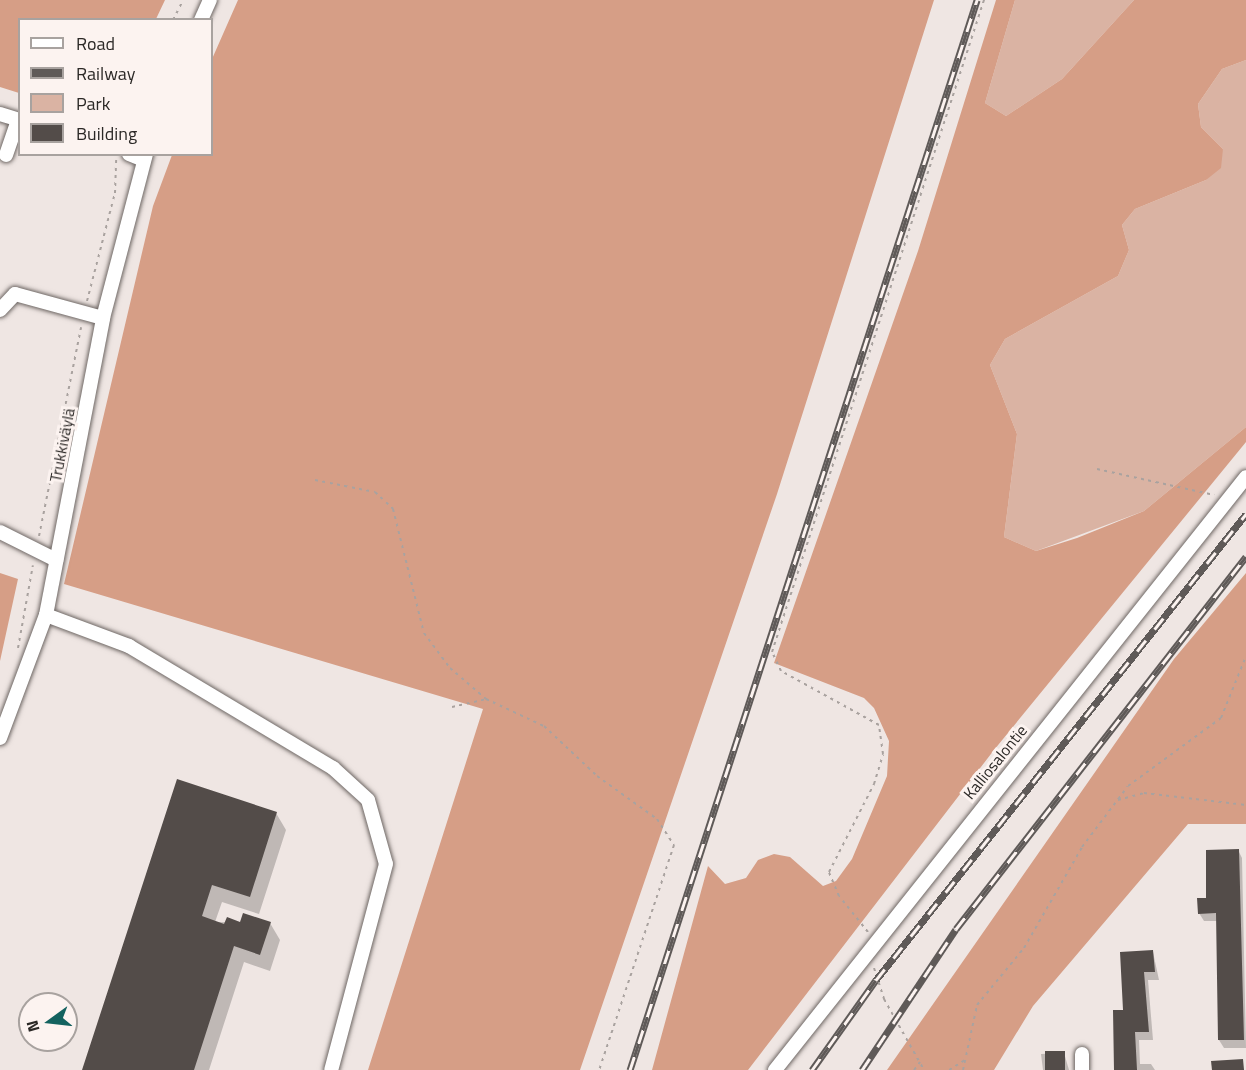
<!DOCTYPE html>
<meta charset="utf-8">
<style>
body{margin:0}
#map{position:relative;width:1246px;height:1070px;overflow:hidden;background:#efe6e3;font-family:"Titillium Web",sans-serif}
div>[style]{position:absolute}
.green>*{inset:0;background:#dab3a3}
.forest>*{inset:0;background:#d69e86}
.shadow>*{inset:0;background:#0003}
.building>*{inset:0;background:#534c49;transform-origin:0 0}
.path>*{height:2px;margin-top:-1px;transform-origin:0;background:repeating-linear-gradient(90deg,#a9a29f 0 3px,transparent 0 7.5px)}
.roads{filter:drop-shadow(0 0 2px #6e6764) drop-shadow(0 0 2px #6e6764)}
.minor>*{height:14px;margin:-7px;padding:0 7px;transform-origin:7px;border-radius:7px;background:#fff}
.rail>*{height:7px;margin-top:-3.5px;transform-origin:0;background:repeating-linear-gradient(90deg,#fcf3f0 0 14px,#5f5a58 0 28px);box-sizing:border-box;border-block:2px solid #5f5a58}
span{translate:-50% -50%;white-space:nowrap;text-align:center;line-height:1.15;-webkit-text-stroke:6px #fcf3f0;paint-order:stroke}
.street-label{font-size:16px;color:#2b2826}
.legend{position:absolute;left:18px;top:18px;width:195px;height:138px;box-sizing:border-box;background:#fcf3f0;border:2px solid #a8a29f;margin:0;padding:8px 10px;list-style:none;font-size:18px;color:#2b2826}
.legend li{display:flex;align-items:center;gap:12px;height:30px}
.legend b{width:30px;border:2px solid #a8a29f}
.north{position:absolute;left:18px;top:992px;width:60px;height:60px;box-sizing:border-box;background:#fcf3f0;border:2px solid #a8a29f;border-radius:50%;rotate:255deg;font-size:16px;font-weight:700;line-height:24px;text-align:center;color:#2b2826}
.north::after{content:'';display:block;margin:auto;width:21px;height:27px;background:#13625f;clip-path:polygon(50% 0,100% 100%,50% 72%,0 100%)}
</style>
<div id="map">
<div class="green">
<div style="clip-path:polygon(1015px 0,1134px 0,1062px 79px,1006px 116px,985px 103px)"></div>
<div style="clip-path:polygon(1246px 60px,1246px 427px,1144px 511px,1036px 551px,1004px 537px,1017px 434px,990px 365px,1005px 339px,1118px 276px,1129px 250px,1122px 225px,1135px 209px,1206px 180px,1223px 149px,1201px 127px,1198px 104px,1222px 69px)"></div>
</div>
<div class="forest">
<div style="clip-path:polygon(0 0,165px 0,156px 19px,20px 20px,19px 93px,0 87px)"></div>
<div style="clip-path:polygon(238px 0,934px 0,777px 494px,580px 1070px,368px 1070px,483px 709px,64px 584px,153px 206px,172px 155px,212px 154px,212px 59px)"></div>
<div style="clip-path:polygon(996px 0,1015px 0,985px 103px,1006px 116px,1062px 79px,1134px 0,1246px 0,1246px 60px,1222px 69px,1198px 104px,1201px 127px,1223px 149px,1221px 168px,1206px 180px,1135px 209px,1122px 225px,1129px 250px,1118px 276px,1005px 339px,990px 365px,1017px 434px,1004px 537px,1036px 551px,1077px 538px,1144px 511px,1246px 427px,1246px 442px,994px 750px,748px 1070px,652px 1070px,708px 866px,725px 884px,746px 878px,758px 860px,774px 854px,790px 857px,823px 886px,836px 881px,852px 859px,887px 776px,889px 741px,874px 708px,864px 698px,774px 663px,918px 251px)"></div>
<div style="clip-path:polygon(0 573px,18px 579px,0 661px)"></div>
<div style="clip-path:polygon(1246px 573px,1246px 824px,1188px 824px,1033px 1006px,994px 1070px,887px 1070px,1174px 659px)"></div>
</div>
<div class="shadow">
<div style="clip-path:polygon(178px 781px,276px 813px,286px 830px,259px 914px,222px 902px,215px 922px,270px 923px,280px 940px,270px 971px,244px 962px,209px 1070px,84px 1070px)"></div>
<div style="clip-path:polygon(1238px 850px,1242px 858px,1246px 1048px,1224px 1048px,1219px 1040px,1217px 921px,1204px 921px,1199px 913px)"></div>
<div style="clip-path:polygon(1153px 952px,1159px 980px,1148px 980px,1153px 1040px,1139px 1040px,1140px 1064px,1151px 1064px,1155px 1070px,1114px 1070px,1124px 1012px)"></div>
<div style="clip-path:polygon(1064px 1053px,1069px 1070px,1043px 1070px,1041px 1054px)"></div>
</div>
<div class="building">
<div style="clip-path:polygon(177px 779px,277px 812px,250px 897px,212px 885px,202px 916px,224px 924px,227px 917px,240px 922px,243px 913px,271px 922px,260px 955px,234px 946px,194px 1070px,82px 1070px)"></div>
<div style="clip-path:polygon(1239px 849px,1244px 1040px,1218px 1040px,1216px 913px,1198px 914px,1197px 898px,1206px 898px,1206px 850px)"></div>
<div style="clip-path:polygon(1153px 950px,1155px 972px,1144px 972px,1149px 1032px,1135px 1032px,1137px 1070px,1114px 1070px,1113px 1010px,1123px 1010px,1120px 952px)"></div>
<div style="left:1065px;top:1051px;width:19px;height:20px;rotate:90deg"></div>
<div style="clip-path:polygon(1243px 1059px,1244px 1070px,1212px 1070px,1211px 1061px)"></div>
</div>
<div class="path">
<div style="left:173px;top:20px;width:22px;rotate:-63deg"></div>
<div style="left:87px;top:301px;width:112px;rotate:-75.5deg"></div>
<div style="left:115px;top:193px;width:33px;rotate:-88deg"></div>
<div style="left:1097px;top:469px;width:120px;rotate:12.5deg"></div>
<div style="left:315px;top:480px;width:61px;rotate:11.3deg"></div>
<div style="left:375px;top:492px;width:25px;rotate:43deg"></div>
<div style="left:393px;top:509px;width:128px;rotate:76deg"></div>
<div style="left:424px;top:633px;width:44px;rotate:53.4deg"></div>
<div style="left:450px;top:668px;width:48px;rotate:40.7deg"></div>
<div style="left:39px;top:536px;width:213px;rotate:-78.6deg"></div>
<div style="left:18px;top:648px;width:84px;rotate:-79.8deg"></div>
<div style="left:452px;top:707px;width:35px;rotate:-13deg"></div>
<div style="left:486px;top:699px;width:64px;rotate:25deg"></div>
<div style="left:544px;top:726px;width:73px;rotate:43.3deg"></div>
<div style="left:597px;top:776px;width:74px;rotate:35.6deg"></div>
<div style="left:657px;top:819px;width:31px;rotate:57deg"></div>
<div style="left:674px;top:845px;width:237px;rotate:108.4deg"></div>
<div style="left:1118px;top:800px;width:27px;rotate:-15deg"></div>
<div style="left:1144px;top:793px;width:103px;rotate:6.7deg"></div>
<div style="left:868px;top:932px;width:46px;rotate:-128.9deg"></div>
<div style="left:839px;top:896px;width:26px;rotate:-113deg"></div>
<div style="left:829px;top:872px;width:99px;rotate:-62.9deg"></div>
<div style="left:874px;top:784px;width:31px;rotate:-73deg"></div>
<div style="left:883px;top:754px;width:29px;rotate:-98deg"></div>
<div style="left:879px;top:725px;width:112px;rotate:-151.1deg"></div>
<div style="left:781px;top:671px;width:21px;rotate:-115deg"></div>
<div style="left:772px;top:652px;width:686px;rotate:-71.99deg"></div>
<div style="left:874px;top:968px;width:33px;rotate:72deg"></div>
<div style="left:884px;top:999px;width:81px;rotate:60.6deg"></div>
<div style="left:914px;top:1070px;width:10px;rotate:-53deg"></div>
<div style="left:949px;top:1070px;width:19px;rotate:-32deg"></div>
<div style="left:963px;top:1070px;width:66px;rotate:-77.8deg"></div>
<div style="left:977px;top:1005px;width:74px;rotate:-50.5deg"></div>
<div style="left:1024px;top:948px;width:116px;rotate:-60.1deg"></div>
<div style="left:1082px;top:847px;width:76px;rotate:-53deg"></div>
<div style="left:1128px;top:786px;width:115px;rotate:-36.2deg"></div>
<div style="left:1221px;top:718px;width:67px;rotate:-68deg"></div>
</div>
<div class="roads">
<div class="minor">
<div style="left:201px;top:20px;width:22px;rotate:-66deg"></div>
<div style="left:0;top:114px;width:21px;rotate:17deg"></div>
<div style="left:129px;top:154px;width:16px;rotate:22deg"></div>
<div style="left:6px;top:155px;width:37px;rotate:-71deg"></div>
<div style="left:0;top:310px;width:22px;rotate:-47deg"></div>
<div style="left:15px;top:294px;width:91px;rotate:15.3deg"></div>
<div style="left:0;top:532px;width:63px;rotate:26.6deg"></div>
<div style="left:46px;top:615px;width:89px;rotate:20.5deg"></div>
<div style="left:129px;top:646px;width:238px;rotate:30.9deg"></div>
<div style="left:333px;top:768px;width:47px;rotate:42.4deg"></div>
<div style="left:368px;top:800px;width:66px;rotate:74.3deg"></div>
<div style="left:386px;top:864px;width:213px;rotate:104.9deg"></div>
<div style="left:0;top:738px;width:131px;rotate:-69.5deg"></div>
<div style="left:46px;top:615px;width:302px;rotate:-79.1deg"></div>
<div style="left:103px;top:318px;width:170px;rotate:-75.3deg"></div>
<div style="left:1082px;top:1054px;width:16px;rotate:90deg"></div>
<div style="left:775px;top:1070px;width:757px;rotate:-51.54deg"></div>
</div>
</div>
<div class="rail">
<div style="left:630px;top:1070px;width:1125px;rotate:-72.03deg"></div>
<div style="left:812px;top:1070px;width:110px;rotate:-54.6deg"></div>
<div style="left:876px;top:980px;width:595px;rotate:-51.55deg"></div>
<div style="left:862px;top:1070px;width:169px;rotate:-56.3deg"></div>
<div style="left:956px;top:929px;width:472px;rotate:-52.1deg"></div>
</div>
<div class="street-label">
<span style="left:62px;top:445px;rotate:-79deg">Trukkiväylä</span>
<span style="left:995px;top:762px;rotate:-51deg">Kalliosalontie</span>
</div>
<ul class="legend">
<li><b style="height:8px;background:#fff"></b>Road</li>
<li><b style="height:8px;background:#5f5a58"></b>Railway</li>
<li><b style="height:16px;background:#dab3a3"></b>Park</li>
<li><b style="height:16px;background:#534c49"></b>Building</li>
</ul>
<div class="north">N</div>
</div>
